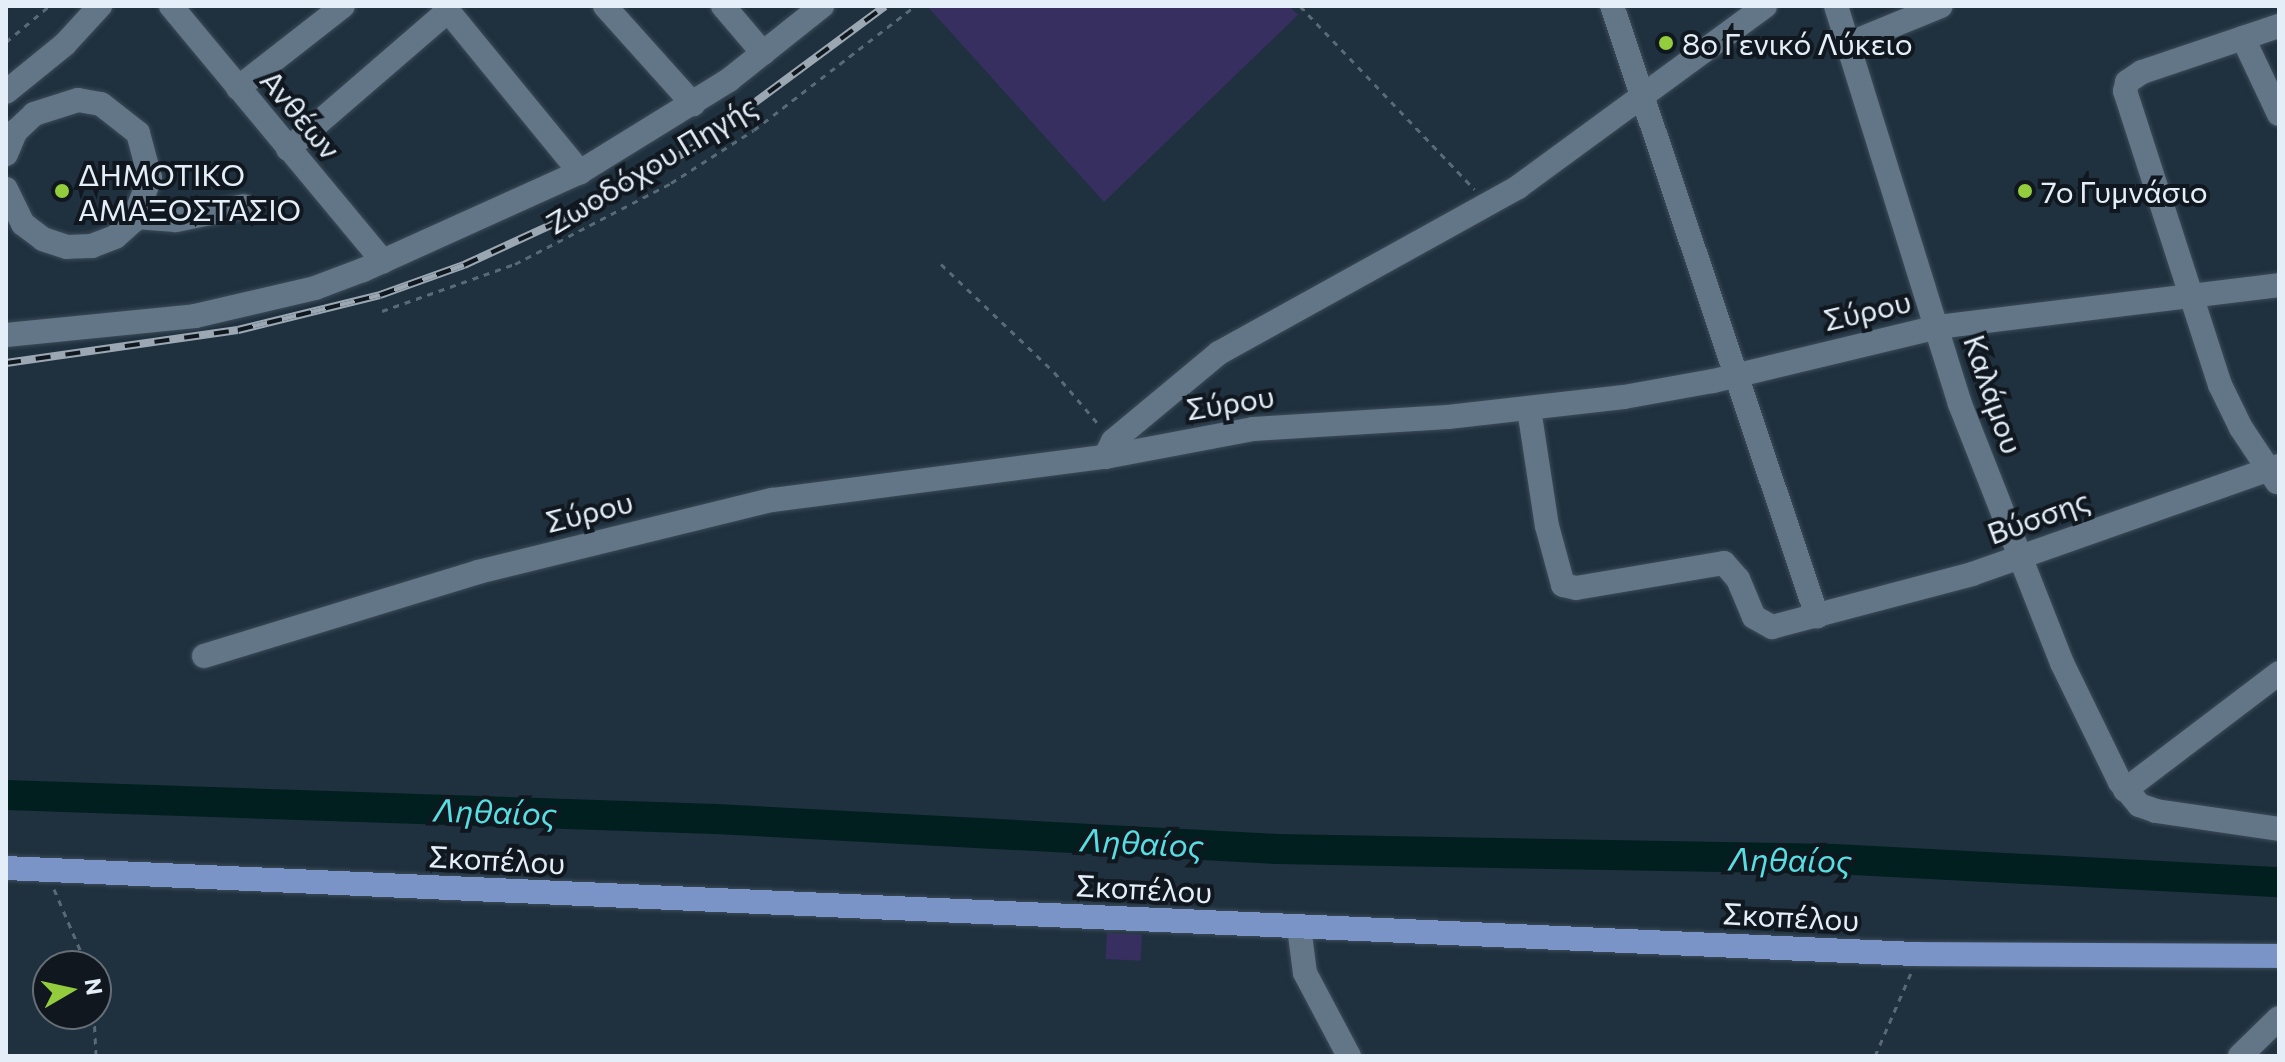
<!DOCTYPE html>
<meta charset="utf-8">
<style>
body{margin:0}
#map{position:relative;width:2285px;height:1062px;overflow:hidden;background:#1f303e;font-family:Commissioner,sans-serif}
div>[style]{position:absolute}
.green>*{inset:0;background:#382f61;transform-origin:0 0}
.river>*{height:30px;margin:-15px;padding:0 15px;transform-origin:15px;border-radius:15px;background:#011f1f}
.path>*{height:3px;margin-top:-1.5px;transform-origin:0;background:repeating-linear-gradient(90deg,#5a6976 0 6px,transparent 0 12px)}
.roads{filter:drop-shadow(0 0 2px #3c4b58) drop-shadow(0 0 2px #3c4b58)}
.minor>*{height:24px;margin:-12px;padding:0 12px;transform-origin:12px;border-radius:12px;background:#637687}
.major>*{height:24px;margin:-12px;padding:0 12px;transform-origin:12px;border-radius:12px;background:#7a94c8}
.rail>*{height:8px;margin-top:-4px;transform-origin:0;background:repeating-linear-gradient(90deg,#10171e 0 15px,#9ba8b3 0 30px);box-sizing:border-box;border-block:2px solid #9ba8b3}
.dots>*{width:22px;height:22px;translate:-50% -50%;box-sizing:border-box;border:4px solid #10171e;border-radius:50%}
span{translate:-50% -50%;white-space:nowrap;text-align:center;line-height:1.15;-webkit-text-stroke:8px #10171e;paint-order:stroke}
.poi-label{font-size:30px;color:#e4eef8}
.left{translate:0 -50%;text-align:left}
.street-label{font-size:30px;color:#e4eef8}
.water-label{font-size:32px;color:#56dfe3;font-style:italic}
.frame{position:absolute;inset:0;border:8px solid #e4eef8;pointer-events:none}
.north{position:absolute;left:32px;top:950px;width:80px;height:80px;box-sizing:border-box;background:#10171e;border:2px solid #656d75;border-radius:50%;rotate:81deg;font-size:22px;font-weight:700;line-height:32px;text-align:center;color:#e4eef8}
.north::after{content:'';display:block;margin:auto;width:28px;height:36px;background:#93cd3e;clip-path:polygon(50% 0,100% 100%,50% 72%,0 100%)}
</style>
<div id="map">
<div class="green">
<div style="clip-path:polygon(1289px 6px,1298px 15px,1104px 202px,928px 7px)"></div>
<div style="left:1107px;top:933px;width:35px;height:26px;rotate:3deg"></div>
</div>
<div class="river">
<div style="left:6px;top:795px;width:710px;rotate:1.94deg"></div>
<div style="left:716px;top:819px;width:562px;rotate:3.06deg"></div>
<div style="left:1277px;top:849px;width:558px;rotate:1.03deg"></div>
<div style="left:1835px;top:859px;width:445px;rotate:3deg"></div>
</div>
<div class="path">
<div style="left:1300px;top:6px;width:253px;rotate:46.4deg"></div>
<div style="left:6px;top:42px;width:56px;rotate:-39.9deg"></div>
<div style="left:941px;top:264px;width:156px;rotate:43.7deg"></div>
<div style="left:1054px;top:372px;width:71px;rotate:49.6deg"></div>
<div style="left:382px;top:311px;width:141px;rotate:-19.5deg"></div>
<div style="left:515px;top:264px;width:176px;rotate:-27.4deg"></div>
<div style="left:671px;top:183px;width:98px;rotate:-32.6deg"></div>
<div style="left:754px;top:130px;width:203px;rotate:-37.6deg"></div>
<div style="left:54px;top:889px;width:84px;rotate:66.8deg"></div>
<div style="left:94px;top:1014px;width:42px;rotate:87.3deg"></div>
<div style="left:1875px;top:1056px;width:90px;rotate:-66.6deg"></div>
</div>
<div class="roads">
<div class="minor">
<div style="left:171px;top:6px;width:332px;rotate:50.3deg"></div>
<div style="left:444px;top:6px;width:215px;rotate:50.7deg"></div>
<div style="left:605px;top:6px;width:132px;rotate:48.1deg"></div>
<div style="left:723px;top:6px;width:62px;rotate:49.6deg"></div>
<div style="left:1612px;top:6px;width:644px;rotate:71.42deg"></div>
<div style="left:1836px;top:6px;width:417px;rotate:72.7deg"></div>
<div style="left:1960px;top:404px;width:278px;rotate:68.5deg"></div>
<div style="left:2062px;top:663px;width:132px;rotate:64deg"></div>
<div style="left:2120px;top:782px;width:30px;rotate:50deg"></div>
<div style="left:2139px;top:805px;width:18px;rotate:19deg"></div>
<div style="left:2156px;top:811px;width:124px;rotate:8.3deg"></div>
<div style="left:2243px;top:38px;width:84px;rotate:64.7deg"></div>
<div style="left:1848px;top:44px;width:100px;rotate:-22.2deg"></div>
<div style="left:238px;top:88px;width:133px;rotate:-38deg"></div>
<div style="left:6px;top:92px;width:76px;rotate:-39.1deg"></div>
<div style="left:65px;top:44px;width:52px;rotate:-47.4deg"></div>
<div style="left:288px;top:149px;width:211px;rotate:-40.8deg"></div>
<div style="left:6px;top:154px;width:25px;rotate:-67deg"></div>
<div style="left:16px;top:131px;width:25px;rotate:-43deg"></div>
<div style="left:34px;top:114px;width:46px;rotate:-17.7deg"></div>
<div style="left:78px;top:100px;width:23px;rotate:10deg"></div>
<div style="left:101px;top:104px;width:47px;rotate:38.1deg"></div>
<div style="left:138px;top:133px;width:47px;rotate:75.1deg"></div>
<div style="left:150px;top:178px;width:46px;rotate:111.6deg"></div>
<div style="left:133px;top:221px;width:24px;rotate:138deg"></div>
<div style="left:115px;top:237px;width:25px;rotate:159deg"></div>
<div style="left:92px;top:246px;width:25px;rotate:178deg"></div>
<div style="left:67px;top:247px;width:25px;rotate:-162deg"></div>
<div style="left:43px;top:239px;width:25px;rotate:-143deg"></div>
<div style="left:23px;top:224px;width:39px;rotate:-116deg"></div>
<div style="left:135px;top:217px;width:41px;rotate:4.2deg"></div>
<div style="left:176px;top:220px;width:69px;rotate:-11.6deg"></div>
<div style="left:6px;top:335px;width:190px;rotate:-5.7deg"></div>
<div style="left:195px;top:316px;width:123px;rotate:-13.1deg"></div>
<div style="left:315px;top:288px;width:51px;rotate:-20.6deg"></div>
<div style="left:363px;top:270px;width:238px;rotate:-24.3deg"></div>
<div style="left:580px;top:172px;width:175px;rotate:-31.7deg"></div>
<div style="left:729px;top:80px;width:119px;rotate:-38.5deg"></div>
<div style="left:1529px;top:409px;width:118px;rotate:81.3deg"></div>
<div style="left:1547px;top:526px;width:61px;rotate:74.8deg"></div>
<div style="left:1563px;top:585px;width:13px;rotate:13deg"></div>
<div style="left:1576px;top:588px;width:150px;rotate:-9.6deg"></div>
<div style="left:1724px;top:563px;width:21px;rotate:49deg"></div>
<div style="left:1738px;top:579px;width:41px;rotate:67.2deg"></div>
<div style="left:1754px;top:617px;width:21px;rotate:29deg"></div>
<div style="left:1772px;top:627px;width:207px;rotate:-14.8deg"></div>
<div style="left:1972px;top:574px;width:325px;rotate:-19.4deg"></div>
<div style="left:1105px;top:457px;width:18px;rotate:-63deg"></div>
<div style="left:1113px;top:441px;width:138px;rotate:-39.7deg"></div>
<div style="left:1219px;top:353px;width:342px;rotate:-29deg"></div>
<div style="left:1518px;top:187px;width:306px;rotate:-36.2deg"></div>
<div style="left:2277px;top:482px;width:65px;rotate:-123.7deg"></div>
<div style="left:2241px;top:428px;width:48px;rotate:-116deg"></div>
<div style="left:2220px;top:385px;width:309px;rotate:-107.9deg"></div>
<div style="left:2125px;top:91px;width:9px;rotate:-77deg"></div>
<div style="left:2127px;top:82px;width:18px;rotate:-34deg"></div>
<div style="left:2142px;top:72px;width:145px;rotate:-18.6deg"></div>
<div style="left:204px;top:656px;width:287px;rotate:-17deg"></div>
<div style="left:478px;top:572px;width:303px;rotate:-13.8deg"></div>
<div style="left:772px;top:500px;width:336px;rotate:-7.4deg"></div>
<div style="left:1105px;top:457px;width:151px;rotate:-10.7deg"></div>
<div style="left:1253px;top:429px;width:195px;rotate:-3.5deg"></div>
<div style="left:1448px;top:417px;width:177px;rotate:-6.5deg"></div>
<div style="left:1624px;top:397px;width:90px;rotate:-10.2deg"></div>
<div style="left:1713px;top:381px;width:231px;rotate:-13.5deg"></div>
<div style="left:1938px;top:327px;width:344px;rotate:-7deg"></div>
<div style="left:2125px;top:790px;width:193px;rotate:-37.2deg"></div>
<div style="left:1299px;top:927px;width:46px;rotate:82.6deg"></div>
<div style="left:1305px;top:973px;width:94px;rotate:62.1deg"></div>
<div style="left:2240px;top:1056px;width:54px;rotate:-44.3deg"></div>
</div>
<div class="major">
<div style="left:6px;top:868px;width:1914px;rotate:2.58deg"></div>
<div style="left:1918px;top:954px;width:361px;rotate:0.3deg"></div>
</div>
</div>
<div class="rail">
<div style="left:6px;top:363px;width:234px;rotate:-8.1deg"></div>
<div style="left:238px;top:330px;width:146px;rotate:-13.8deg"></div>
<div style="left:380px;top:295px;width:89px;rotate:-19.7deg"></div>
<div style="left:464px;top:265px;width:127px;rotate:-24.7deg"></div>
<div style="left:579px;top:212px;width:134px;rotate:-29.4deg"></div>
<div style="left:696px;top:146px;width:235px;rotate:-36.5deg"></div>
</div>
<div class="dots">
<div style="left:1666px;top:43px;background:#93cd3e"></div>
<div style="left:62px;top:191px;background:#93cd3e"></div>
<div style="left:2025px;top:191px;background:#93cd3e"></div>
</div>
<div class="poi-label">
<span class="left" style="left:1682px;top:43px">8ο Γενικό Λύκειο</span>
<span class="left" style="left:78px;top:191px">ΔΗΜΟΤΙΚΟ<br>ΑΜΑΞΟΣΤΑΣΙΟ</span>
<span class="left" style="left:2041px;top:191px">7ο Γυμνάσιο</span>
</div>
<div class="street-label">
<span style="left:301px;top:114px;rotate:50deg">Ανθέων</span>
<span style="left:651px;top:164px;rotate:-31deg">Ζωοδόχου Πηγής</span>
<span style="left:1867px;top:310px;rotate:-13deg">Σύρου</span>
<span style="left:1994px;top:394px;rotate:71deg">Καλάμου</span>
<span style="left:1230px;top:402px;rotate:-9deg">Σύρου</span>
<span style="left:589px;top:511px;rotate:-14deg">Σύρου</span>
<span style="left:2038px;top:516px;rotate:-20deg">Βύσσης</span>
<span style="left:497px;top:859px;rotate:3deg">Σκοπέλου</span>
<span style="left:1144px;top:888px;rotate:3deg">Σκοπέλου</span>
<span style="left:1791px;top:916px;rotate:3deg">Σκοπέλου</span>
</div>
<div class="water-label">
<span style="left:495px;top:811px;rotate:2deg">Ληθαίος</span>
<span style="left:1142px;top:842px;rotate:3deg">Ληθαίος</span>
<span style="left:1790px;top:859px;rotate:1deg">Ληθαίος</span>
</div>
<div class="frame"></div>
<div class="north">N</div>
</div>
